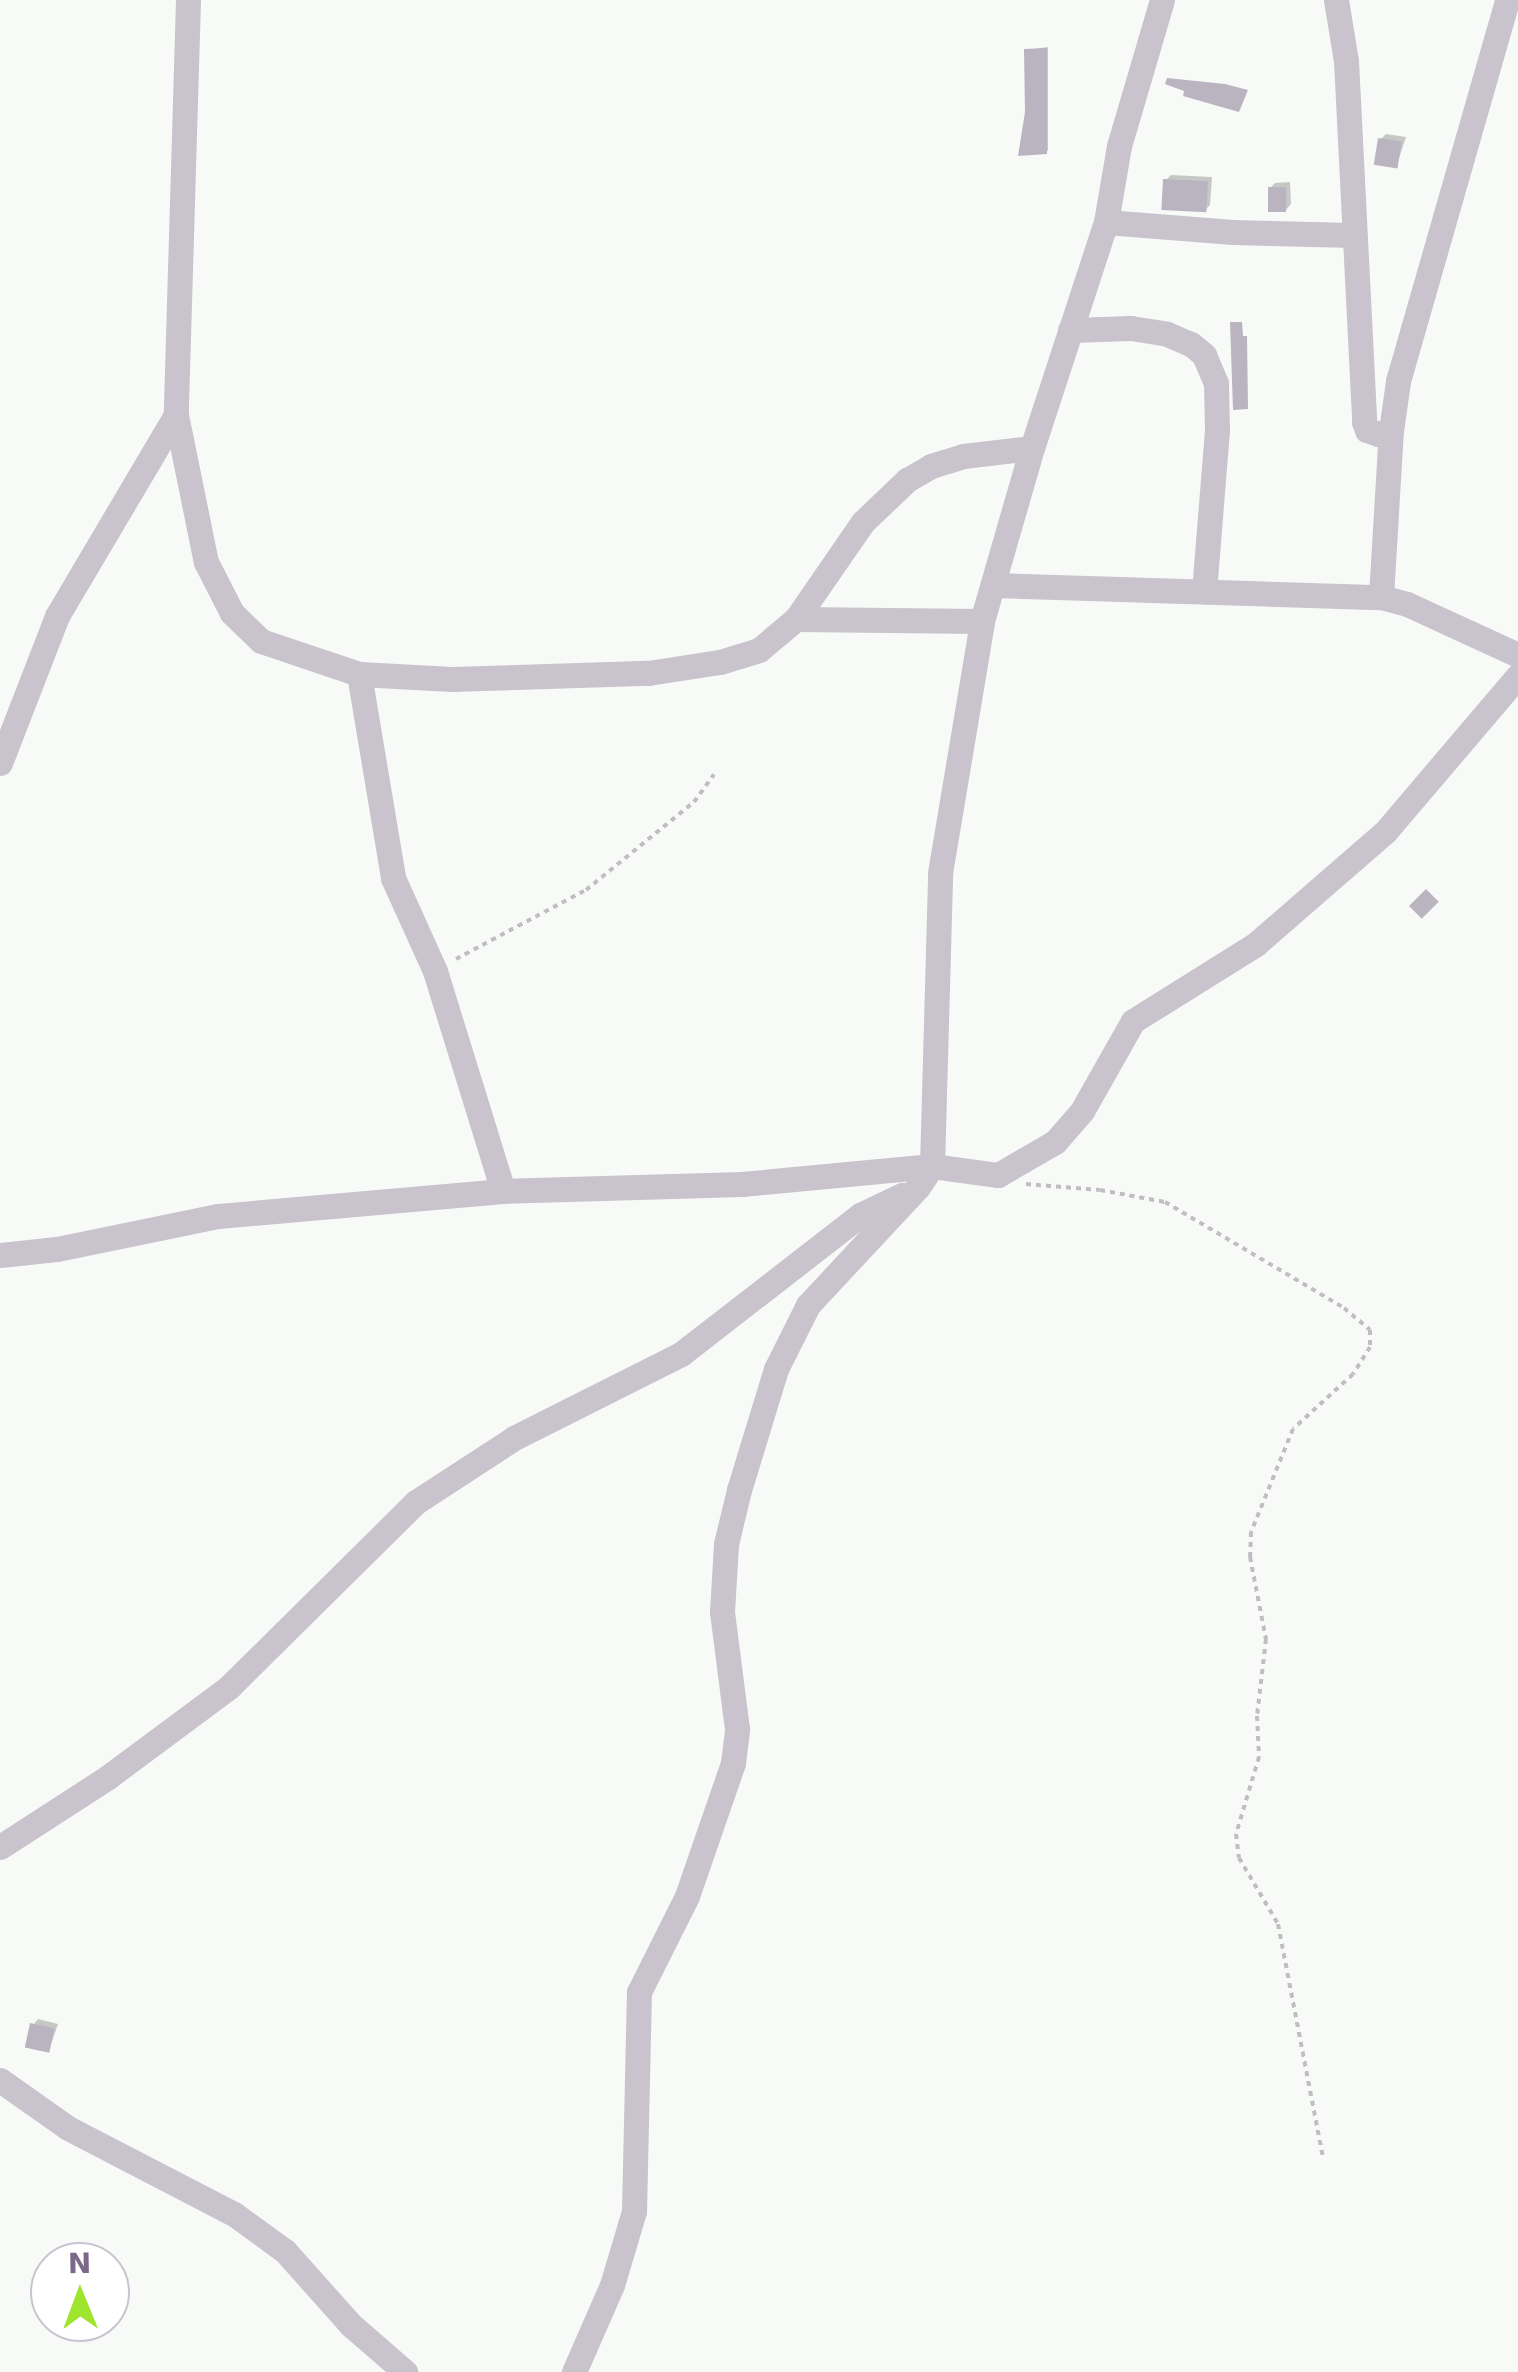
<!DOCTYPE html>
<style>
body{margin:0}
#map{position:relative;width:1518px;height:2372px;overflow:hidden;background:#f8faf8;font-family:"DejaVu Sans",sans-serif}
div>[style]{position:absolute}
.shadow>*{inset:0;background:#0003}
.building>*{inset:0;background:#bab3c0;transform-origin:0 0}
.path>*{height:4px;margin-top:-2px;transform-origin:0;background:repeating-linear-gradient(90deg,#c1bdc3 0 5px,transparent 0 10px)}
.minor>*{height:25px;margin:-12.5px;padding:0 12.5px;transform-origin:12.5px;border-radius:12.5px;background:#c8c3cc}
span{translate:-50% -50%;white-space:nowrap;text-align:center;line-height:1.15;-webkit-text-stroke:10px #fff;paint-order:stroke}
.north{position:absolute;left:30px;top:2242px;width:100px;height:100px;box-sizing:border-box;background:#fff;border:2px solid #cbc3d0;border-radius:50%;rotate:359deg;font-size:28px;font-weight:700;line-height:40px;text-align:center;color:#7c6989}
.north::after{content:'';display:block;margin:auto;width:35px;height:45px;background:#a0e52d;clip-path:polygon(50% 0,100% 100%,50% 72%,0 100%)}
</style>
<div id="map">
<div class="shadow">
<div style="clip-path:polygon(1048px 47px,1048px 150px,1046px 152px,1027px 112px,1026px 50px)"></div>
<div style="clip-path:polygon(1386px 134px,1406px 137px,1396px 167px,1381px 139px)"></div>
<div style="clip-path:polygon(1171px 175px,1212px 177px,1210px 205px,1205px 210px,1166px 180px)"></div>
<div style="clip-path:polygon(1290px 182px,1291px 204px,1286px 210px,1270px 188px,1275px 183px)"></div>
<div style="clip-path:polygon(38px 2019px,58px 2024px,49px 2050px,33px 2025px)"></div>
</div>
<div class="building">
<div style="clip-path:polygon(1047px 48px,1047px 154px,1018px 156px,1025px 112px,1024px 49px)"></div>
<div style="clip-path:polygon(1167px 78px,1225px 84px,1248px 90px,1239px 112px,1183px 96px,1184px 91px,1165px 84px)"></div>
<div style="left:1378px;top:138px;width:24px;height:27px;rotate:9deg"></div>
<div style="left:1163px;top:179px;width:45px;height:31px;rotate:3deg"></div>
<div style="left:1268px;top:187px;width:18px;height:25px"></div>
<div style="clip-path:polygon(1230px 322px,1242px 322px,1243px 336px,1247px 336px,1248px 409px,1233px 410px)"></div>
<div style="left:1426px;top:889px;width:18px;height:24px;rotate:45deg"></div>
<div style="left:30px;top:2023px;width:25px;height:25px;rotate:12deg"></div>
</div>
<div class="path">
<div style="left:456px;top:959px;width:147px;rotate:-28deg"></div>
<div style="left:586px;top:890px;width:139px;rotate:-39.2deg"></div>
<div style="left:694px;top:802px;width:34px;rotate:-54deg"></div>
<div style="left:1026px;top:1184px;width:74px;rotate:4.6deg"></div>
<div style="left:1100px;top:1190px;width:66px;rotate:10.5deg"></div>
<div style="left:1165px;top:1202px;width:208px;rotate:30.6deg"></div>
<div style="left:1344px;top:1308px;width:34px;rotate:40deg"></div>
<div style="left:1370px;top:1330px;width:17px;rotate:90deg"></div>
<div style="left:1370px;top:1347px;width:32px;rotate:122deg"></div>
<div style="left:1353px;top:1374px;width:81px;rotate:137.5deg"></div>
<div style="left:1293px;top:1429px;width:111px;rotate:112.2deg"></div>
<div style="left:1251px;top:1532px;width:25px;rotate:92deg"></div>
<div style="left:1250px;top:1557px;width:84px;rotate:79deg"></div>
<div style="left:1266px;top:1639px;width:78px;rotate:96.7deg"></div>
<div style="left:1257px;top:1716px;width:41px;rotate:87.2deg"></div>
<div style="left:1259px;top:1757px;width:80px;rotate:106.6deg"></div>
<div style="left:1236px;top:1834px;width:24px;rotate:83deg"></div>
<div style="left:1239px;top:1858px;width:77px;rotate:59.4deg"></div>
<div style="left:1278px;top:1924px;width:238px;rotate:79.1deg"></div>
</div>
<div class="minor">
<div style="left:188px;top:0;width:415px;rotate:91.7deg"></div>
<div style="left:176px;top:415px;width:150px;rotate:78.5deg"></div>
<div style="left:206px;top:562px;width:57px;rotate:63deg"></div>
<div style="left:232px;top:613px;width:40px;rotate:44deg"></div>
<div style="left:261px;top:641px;width:103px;rotate:18.6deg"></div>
<div style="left:359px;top:674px;width:93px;rotate:3.1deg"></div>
<div style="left:452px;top:679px;width:196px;rotate:-1.8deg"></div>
<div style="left:648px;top:673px;width:73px;rotate:-8.7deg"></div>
<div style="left:720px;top:662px;width:41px;rotate:-17.1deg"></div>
<div style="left:759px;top:650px;width:48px;rotate:-40deg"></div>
<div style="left:796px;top:619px;width:118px;rotate:-55.4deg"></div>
<div style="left:863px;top:522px;width:61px;rotate:-43.7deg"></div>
<div style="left:907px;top:480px;width:28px;rotate:-30deg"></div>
<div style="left:931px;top:466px;width:34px;rotate:-17deg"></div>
<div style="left:963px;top:456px;width:69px;rotate:-6.6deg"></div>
<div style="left:1336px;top:0;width:62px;rotate:80.7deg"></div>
<div style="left:1346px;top:61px;width:361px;rotate:87.1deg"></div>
<div style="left:1364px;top:422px;width:9px;rotate:69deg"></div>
<div style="left:1367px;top:430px;width:12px;rotate:20deg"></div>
<div style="left:1378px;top:434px;width:13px;rotate:-13deg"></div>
<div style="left:1106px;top:222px;width:127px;rotate:4.5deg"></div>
<div style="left:1233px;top:232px;width:120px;rotate:1.4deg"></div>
<div style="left:1070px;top:330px;width:61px;rotate:-1.9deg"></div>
<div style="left:1131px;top:328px;width:36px;rotate:9deg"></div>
<div style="left:1167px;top:334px;width:26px;rotate:23deg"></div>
<div style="left:1191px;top:344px;width:17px;rotate:40deg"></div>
<div style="left:1204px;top:355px;width:30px;rotate:67deg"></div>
<div style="left:1216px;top:383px;width:47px;rotate:88.8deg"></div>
<div style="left:1217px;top:430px;width:162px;rotate:94.6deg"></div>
<div style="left:993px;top:585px;width:388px;rotate:1.8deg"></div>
<div style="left:1381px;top:597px;width:27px;rotate:15deg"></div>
<div style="left:1407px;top:604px;width:122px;rotate:24.7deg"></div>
<div style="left:1381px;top:597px;width:166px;rotate:-86.6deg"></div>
<div style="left:1391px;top:431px;width:50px;rotate:-82deg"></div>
<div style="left:1398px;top:381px;width:396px;rotate:-74deg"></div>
<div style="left:796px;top:619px;width:186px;rotate:0.6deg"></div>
<div style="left:359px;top:674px;width:207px;rotate:80.5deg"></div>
<div style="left:393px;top:878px;width:102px;rotate:65.7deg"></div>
<div style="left:435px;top:971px;width:230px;rotate:72.8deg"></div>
<div style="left:0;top:763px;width:158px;rotate:-68.8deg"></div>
<div style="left:57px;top:616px;width:234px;rotate:-59.4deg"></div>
<div style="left:0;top:1255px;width:57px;rotate:-6deg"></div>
<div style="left:57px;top:1249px;width:164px;rotate:-11.6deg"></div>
<div style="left:218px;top:1216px;width:286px;rotate:-5deg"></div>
<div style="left:503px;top:1191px;width:239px;rotate:-1.7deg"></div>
<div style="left:742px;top:1184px;width:191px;rotate:-5.4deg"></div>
<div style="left:932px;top:1166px;width:67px;rotate:7.8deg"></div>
<div style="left:998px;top:1175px;width:66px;rotate:-30.1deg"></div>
<div style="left:1055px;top:1142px;width:41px;rotate:-48.9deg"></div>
<div style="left:1082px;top:1111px;width:103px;rotate:-60.5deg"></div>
<div style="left:1133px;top:1021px;width:145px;rotate:-32deg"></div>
<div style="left:1256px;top:944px;width:171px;rotate:-41deg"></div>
<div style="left:1385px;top:832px;width:205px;rotate:-49.6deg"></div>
<div style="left:0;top:1847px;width:129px;rotate:-32.9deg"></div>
<div style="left:108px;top:1777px;width:151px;rotate:-36.6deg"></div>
<div style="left:229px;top:1687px;width:263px;rotate:-44.7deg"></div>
<div style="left:416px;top:1502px;width:117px;rotate:-33.1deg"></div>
<div style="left:514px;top:1438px;width:187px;rotate:-26.7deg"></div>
<div style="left:681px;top:1354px;width:227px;rotate:-37.8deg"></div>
<div style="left:860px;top:1215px;width:47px;rotate:-25.5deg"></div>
<div style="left:0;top:2080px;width:83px;rotate:35.2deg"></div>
<div style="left:68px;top:2128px;width:187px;rotate:27.4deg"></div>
<div style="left:234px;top:2214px;width:63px;rotate:36deg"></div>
<div style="left:285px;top:2251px;width:99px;rotate:48.3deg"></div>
<div style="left:351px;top:2325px;width:72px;rotate:41deg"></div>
<div style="left:574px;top:2372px;width:95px;rotate:-66.4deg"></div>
<div style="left:612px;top:2285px;width:77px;rotate:-73.4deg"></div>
<div style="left:634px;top:2211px;width:219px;rotate:-88.7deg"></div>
<div style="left:639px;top:1992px;width:107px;rotate:-63.4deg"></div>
<div style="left:687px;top:1896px;width:141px;rotate:-70.9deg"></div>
<div style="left:733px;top:1763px;width:34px;rotate:-83deg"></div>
<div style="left:737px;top:1729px;width:118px;rotate:-97.3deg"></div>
<div style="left:722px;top:1612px;width:68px;rotate:-86.6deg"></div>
<div style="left:726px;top:1544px;width:56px;rotate:-76.5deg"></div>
<div style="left:739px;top:1490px;width:127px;rotate:-73deg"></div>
<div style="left:776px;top:1369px;width:72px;rotate:-63.4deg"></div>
<div style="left:808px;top:1305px;width:161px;rotate:-47deg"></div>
<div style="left:918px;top:1187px;width:25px;rotate:-56deg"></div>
<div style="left:932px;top:1166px;width:293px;rotate:-88.4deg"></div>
<div style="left:940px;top:873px;width:255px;rotate:-80.5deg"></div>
<div style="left:982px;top:621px;width:180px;rotate:-73.9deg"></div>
<div style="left:1032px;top:448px;width:238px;rotate:-71.9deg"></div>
<div style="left:1106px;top:222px;width:77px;rotate:-80.3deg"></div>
<div style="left:1119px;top:146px;width:152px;rotate:-73.6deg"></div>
</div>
<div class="north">N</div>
</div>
